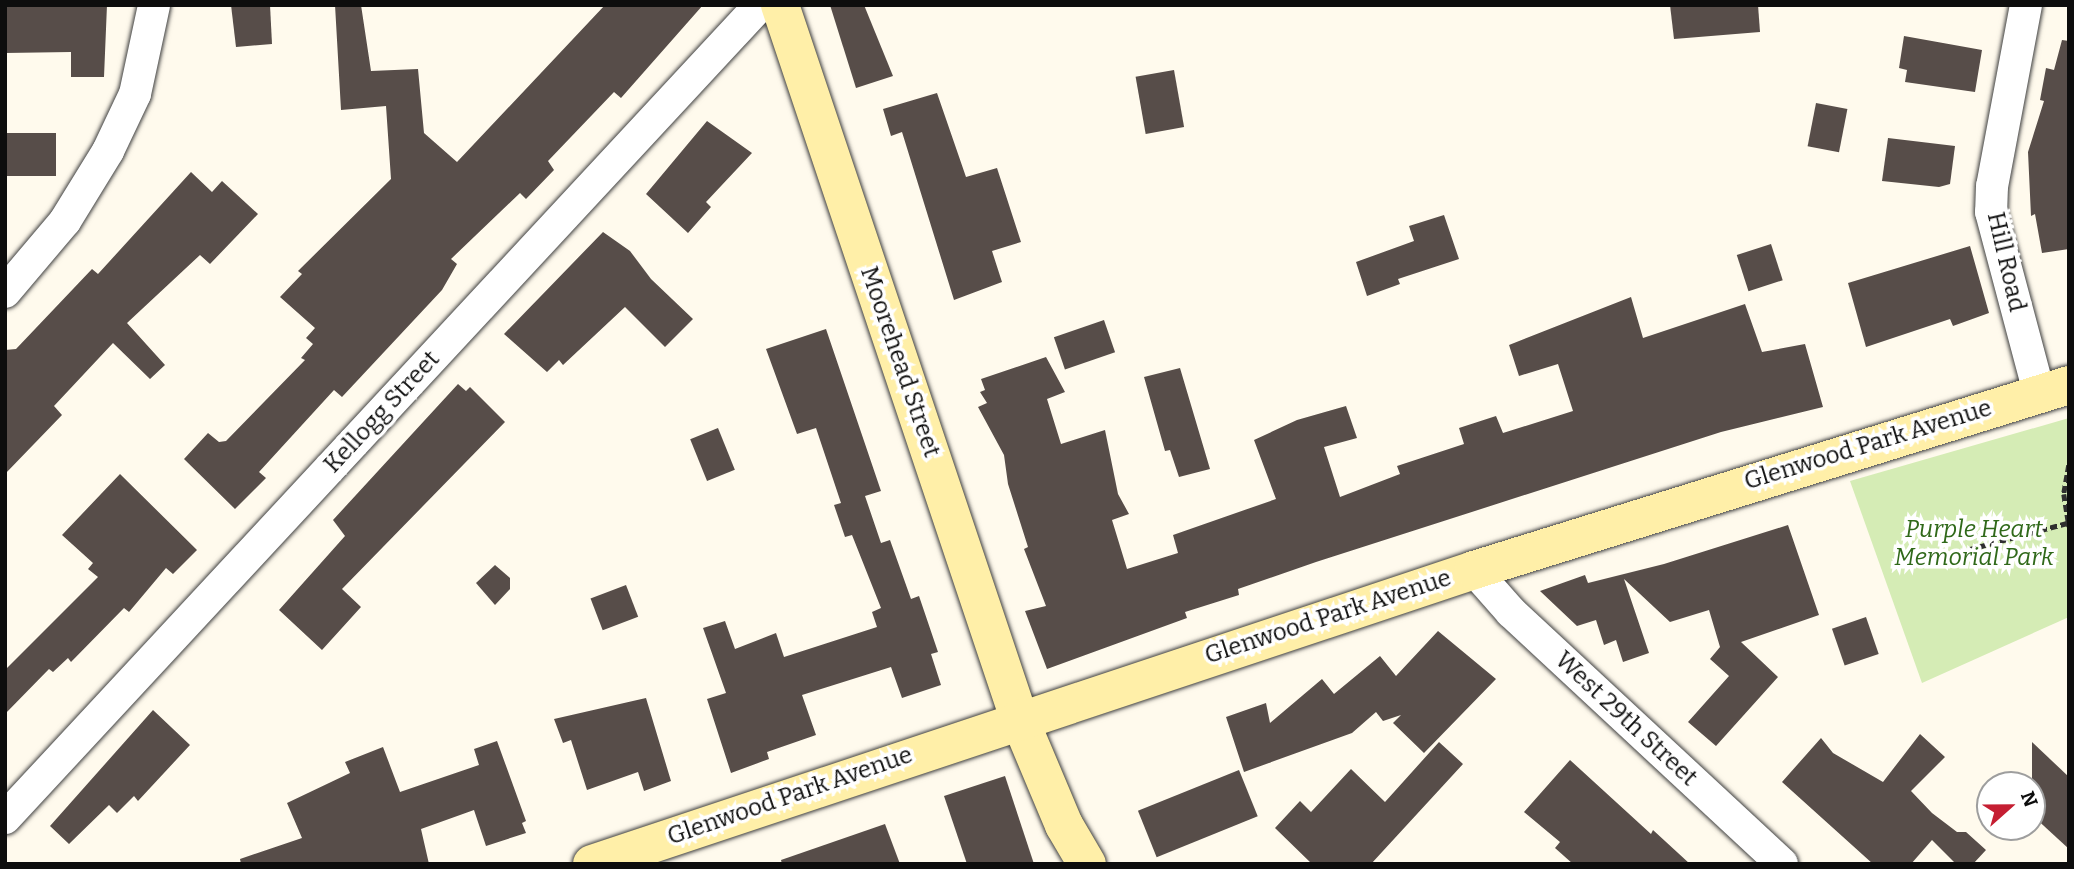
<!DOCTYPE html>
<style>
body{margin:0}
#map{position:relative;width:2074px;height:869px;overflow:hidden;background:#fffaed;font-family:Bitter,serif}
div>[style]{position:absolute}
.green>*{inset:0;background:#d5ecb5}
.building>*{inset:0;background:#574d49;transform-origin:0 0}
.path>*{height:4.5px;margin-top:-2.25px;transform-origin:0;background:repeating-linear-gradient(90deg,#2f2f2f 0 7px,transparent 0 10.5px)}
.roads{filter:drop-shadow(0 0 2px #404040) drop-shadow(0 0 2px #404040)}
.street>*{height:32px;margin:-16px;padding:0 16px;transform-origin:16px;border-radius:16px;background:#fff}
.secondary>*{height:38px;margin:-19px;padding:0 19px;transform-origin:19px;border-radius:19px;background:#ffefa8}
span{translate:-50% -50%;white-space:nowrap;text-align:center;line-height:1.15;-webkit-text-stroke:7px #fff;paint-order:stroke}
.street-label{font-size:24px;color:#0d0d0d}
.park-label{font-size:24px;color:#30691a;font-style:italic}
.frame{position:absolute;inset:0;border:7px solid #0d0d0d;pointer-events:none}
.north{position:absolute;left:1976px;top:771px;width:70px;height:70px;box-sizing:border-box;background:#fff;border:2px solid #9e9e9e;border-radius:50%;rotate:69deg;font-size:19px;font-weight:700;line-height:28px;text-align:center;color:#0d0d0d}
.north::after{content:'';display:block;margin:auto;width:24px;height:32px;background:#c51e32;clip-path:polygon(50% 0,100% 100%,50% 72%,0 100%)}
</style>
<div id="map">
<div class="green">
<div style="clip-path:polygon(2069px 418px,2069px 617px,1922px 683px,1850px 481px)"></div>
</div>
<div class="building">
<div style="clip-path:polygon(107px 5px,104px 77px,71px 77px,71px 52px,5px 53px,5px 7px)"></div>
<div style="clip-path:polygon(231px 5px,270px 5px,272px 44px,236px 47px)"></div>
<div style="clip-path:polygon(335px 5px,361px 5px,371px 71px,418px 69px,424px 133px,457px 162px,605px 5px,703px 5px,621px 98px,614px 92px,548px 161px,554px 170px,526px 199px,520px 193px,451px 259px,457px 264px,442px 290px,342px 397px,334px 390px,259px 472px,266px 478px,235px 509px,184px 459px,208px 433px,219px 442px,226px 441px,305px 360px,301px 358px,313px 344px,306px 338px,315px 328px,280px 297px,302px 274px,298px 271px,391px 179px,386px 106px,341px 110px)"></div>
<div style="clip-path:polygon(830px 5px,864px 5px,893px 76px,856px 88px)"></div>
<div style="clip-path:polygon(1670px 5px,1758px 5px,1760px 32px,1674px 39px)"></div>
<div style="clip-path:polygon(1904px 36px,1982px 50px,1975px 92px,1905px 82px,1907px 70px,1899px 68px)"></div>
<div style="clip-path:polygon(2062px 40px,2069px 41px,2069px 249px,2042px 253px,2035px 214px,2031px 216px,2028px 152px,2044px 101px,2040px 100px,2046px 68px,2054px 70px)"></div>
<div style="left:1174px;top:70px;width:58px;height:39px;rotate:80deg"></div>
<div style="clip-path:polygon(937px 93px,966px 177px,997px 168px,1021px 242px,992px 251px,1002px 282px,954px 300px,902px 132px,891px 136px,883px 109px)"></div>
<div style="left:1816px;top:103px;width:32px;height:44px;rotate:11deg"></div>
<div style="clip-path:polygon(707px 121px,752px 153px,706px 202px,711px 207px,688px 233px,646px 194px)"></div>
<div style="left:56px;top:133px;width:43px;height:51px;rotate:90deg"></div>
<div style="clip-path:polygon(1888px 138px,1955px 146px,1950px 184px,1939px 187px,1882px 181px)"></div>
<div style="clip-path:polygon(191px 172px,212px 192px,222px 181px,258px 214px,210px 264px,200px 255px,127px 323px,165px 365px,150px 379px,113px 343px,54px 406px,62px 415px,5px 474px,5px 350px,16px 349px,92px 269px,98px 274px)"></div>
<div style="clip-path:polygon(1444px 215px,1459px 259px,1398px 279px,1400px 284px,1367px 296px,1356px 262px,1414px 241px,1409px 226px)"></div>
<div style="clip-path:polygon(603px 232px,630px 251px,651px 279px,693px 319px,665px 347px,625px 307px,563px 365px,559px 360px,547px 372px,504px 334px)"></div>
<div style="left:1771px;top:244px;width:38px;height:36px;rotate:72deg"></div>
<div style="clip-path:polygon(1970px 246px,1989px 313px,1953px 326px,1950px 319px,1866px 347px,1848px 283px)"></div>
<div style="clip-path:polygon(1631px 297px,1643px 338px,1745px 304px,1762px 352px,1805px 344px,1823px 407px,1721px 432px,1316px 562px,1238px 589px,1239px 595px,1185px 612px,1187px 618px,1047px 669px,1025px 611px,1046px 606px,1024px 549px,1028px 547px,1008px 484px,1004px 455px,978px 407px,987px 403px,980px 392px,985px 390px,981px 379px,1046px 357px,1065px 392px,1047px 399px,1061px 444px,1105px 430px,1118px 494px,1129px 514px,1112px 520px,1127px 569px,1178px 553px,1173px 535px,1276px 499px,1254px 440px,1297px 420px,1346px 406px,1357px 438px,1324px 447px,1340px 497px,1400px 474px,1397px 466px,1464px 444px,1459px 428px,1496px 416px,1503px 433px,1573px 411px,1558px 364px,1519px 376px,1509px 345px)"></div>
<div style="left:1104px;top:320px;width:34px;height:53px;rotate:71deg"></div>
<div style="clip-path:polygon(826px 329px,881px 491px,865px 496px,881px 543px,890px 540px,911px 599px,919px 596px,938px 652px,931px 654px,941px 685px,902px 698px,891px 667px,802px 695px,816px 735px,767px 752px,769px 759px,731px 773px,707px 699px,726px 693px,703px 628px,725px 621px,735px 649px,776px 633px,784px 657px,877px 627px,872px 612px,881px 608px,852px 535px,845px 537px,834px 505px,841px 503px,816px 428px,797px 434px,766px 349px)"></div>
<div style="clip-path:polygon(1180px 368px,1210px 469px,1179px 477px,1170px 450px,1165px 451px,1144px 377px)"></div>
<div style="clip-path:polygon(458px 384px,466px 391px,470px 387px,505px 422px,342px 589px,361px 607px,322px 650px,279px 610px,345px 536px,333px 520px)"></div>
<div style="left:718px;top:428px;width:45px;height:30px;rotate:68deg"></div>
<div style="clip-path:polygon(120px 474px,197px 550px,173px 574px,166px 568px,129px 612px,124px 608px,71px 662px,68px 658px,53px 672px,49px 669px,5px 714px,5px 670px,98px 577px,88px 569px,93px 563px,62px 535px)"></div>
<div style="clip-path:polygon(1788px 525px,1819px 615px,1741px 642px,1778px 677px,1716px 746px,1688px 722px,1729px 676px,1710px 659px,1720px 647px,1709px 610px,1670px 622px,1624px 579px,1649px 653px,1623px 662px,1616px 640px,1604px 645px,1596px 620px,1577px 626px,1540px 591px,1585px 575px,1588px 583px,1664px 564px)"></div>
<div style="clip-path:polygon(495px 565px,510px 578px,510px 589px,495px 605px,476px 583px)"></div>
<div style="left:626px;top:585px;width:34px;height:38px;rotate:69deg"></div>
<div style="left:1866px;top:617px;width:39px;height:36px;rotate:71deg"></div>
<div style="clip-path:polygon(1438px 631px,1496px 679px,1424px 753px,1393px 723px,1401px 715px,1383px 721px,1376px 712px,1352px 733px,1244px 772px,1226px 717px,1266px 703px,1270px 723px,1322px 679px,1334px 694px,1380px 656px,1396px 676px)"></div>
<div style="clip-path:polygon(646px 698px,671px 781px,644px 791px,638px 772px,587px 790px,571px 740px,563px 743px,554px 719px)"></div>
<div style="clip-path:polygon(153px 710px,190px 745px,138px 801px,134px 796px,117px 813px,109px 805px,69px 844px,50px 826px)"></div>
<div style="clip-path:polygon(1920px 734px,1945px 757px,1911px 791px,1932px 813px,1957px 832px,1966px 832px,1986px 850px,1973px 864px,1956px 864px,1932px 840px,1911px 864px,1873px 864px,1782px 782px,1821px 738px,1833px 753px,1883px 782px)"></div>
<div style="clip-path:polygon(497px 741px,526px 821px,522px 823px,526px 833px,486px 846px,474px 810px,421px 829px,429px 864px,241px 864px,240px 859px,302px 838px,287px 803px,350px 773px,345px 762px,383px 747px,400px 792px,479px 765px,474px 749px)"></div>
<div style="clip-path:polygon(1439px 742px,1463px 764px,1371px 864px,1312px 864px,1275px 828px,1300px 801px,1311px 812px,1351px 769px,1385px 802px)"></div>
<div style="clip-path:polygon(2032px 742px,2069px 777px,2069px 849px,2032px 815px)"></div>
<div style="clip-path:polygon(1570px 760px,1651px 834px,1653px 830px,1690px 864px,1573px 864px,1555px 848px,1560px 842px,1524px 812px)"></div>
<div style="left:1239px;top:770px;width:50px;height:109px;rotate:68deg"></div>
<div style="clip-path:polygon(1005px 776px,1034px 864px,967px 864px,944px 796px)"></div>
<div style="clip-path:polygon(885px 824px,900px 864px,782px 864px,781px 860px)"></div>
</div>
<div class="path">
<div style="left:2069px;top:465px;width:29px;rotate:100deg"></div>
<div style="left:2064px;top:494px;width:33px;rotate:81deg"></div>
<div style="left:1959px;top:552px;width:112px;rotate:-15deg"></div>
</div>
<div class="roads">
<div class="street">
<div style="left:2026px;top:5px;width:184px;rotate:100.6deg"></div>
<div style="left:1992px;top:186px;width:26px;rotate:92deg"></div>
<div style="left:1991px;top:212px;width:187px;rotate:75.1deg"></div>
<div style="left:5px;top:292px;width:93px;rotate:-49.8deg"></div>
<div style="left:65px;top:221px;width:82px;rotate:-58.4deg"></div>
<div style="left:108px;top:151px;width:63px;rotate:-64.7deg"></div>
<div style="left:135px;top:94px;width:91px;rotate:-77.9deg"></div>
<div style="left:1474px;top:570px;width:56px;rotate:48.6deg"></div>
<div style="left:1511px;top:612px;width:370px;rotate:42.9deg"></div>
<div style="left:5px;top:818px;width:1110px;rotate:-47.12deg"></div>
</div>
<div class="secondary">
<div style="left:780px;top:5px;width:752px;rotate:71.47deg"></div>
<div style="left:1019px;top:718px;width:116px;rotate:67.2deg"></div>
<div style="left:1064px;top:825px;width:45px;rotate:59.5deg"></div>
<div style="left:592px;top:864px;width:930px;rotate:-18.43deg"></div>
<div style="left:1474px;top:570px;width:623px;rotate:-17.27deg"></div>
</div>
</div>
<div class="street-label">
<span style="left:2006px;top:262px;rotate:77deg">Hill Road</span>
<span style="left:900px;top:362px;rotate:71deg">Moorehead Street</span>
<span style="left:382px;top:412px;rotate:-47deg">Kellogg Street</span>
<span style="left:1868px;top:445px;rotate:-17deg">Glenwood Park Avenue</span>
<span style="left:1328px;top:617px;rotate:-18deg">Glenwood Park Avenue</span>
<span style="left:1626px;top:719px;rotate:43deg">West 29th Street</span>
<span style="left:790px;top:796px;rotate:-19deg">Glenwood Park Avenue</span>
</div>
<div class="park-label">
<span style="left:1974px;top:544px">Purple Heart<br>Memorial Park</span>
</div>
<div class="frame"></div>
<div class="north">N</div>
</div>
